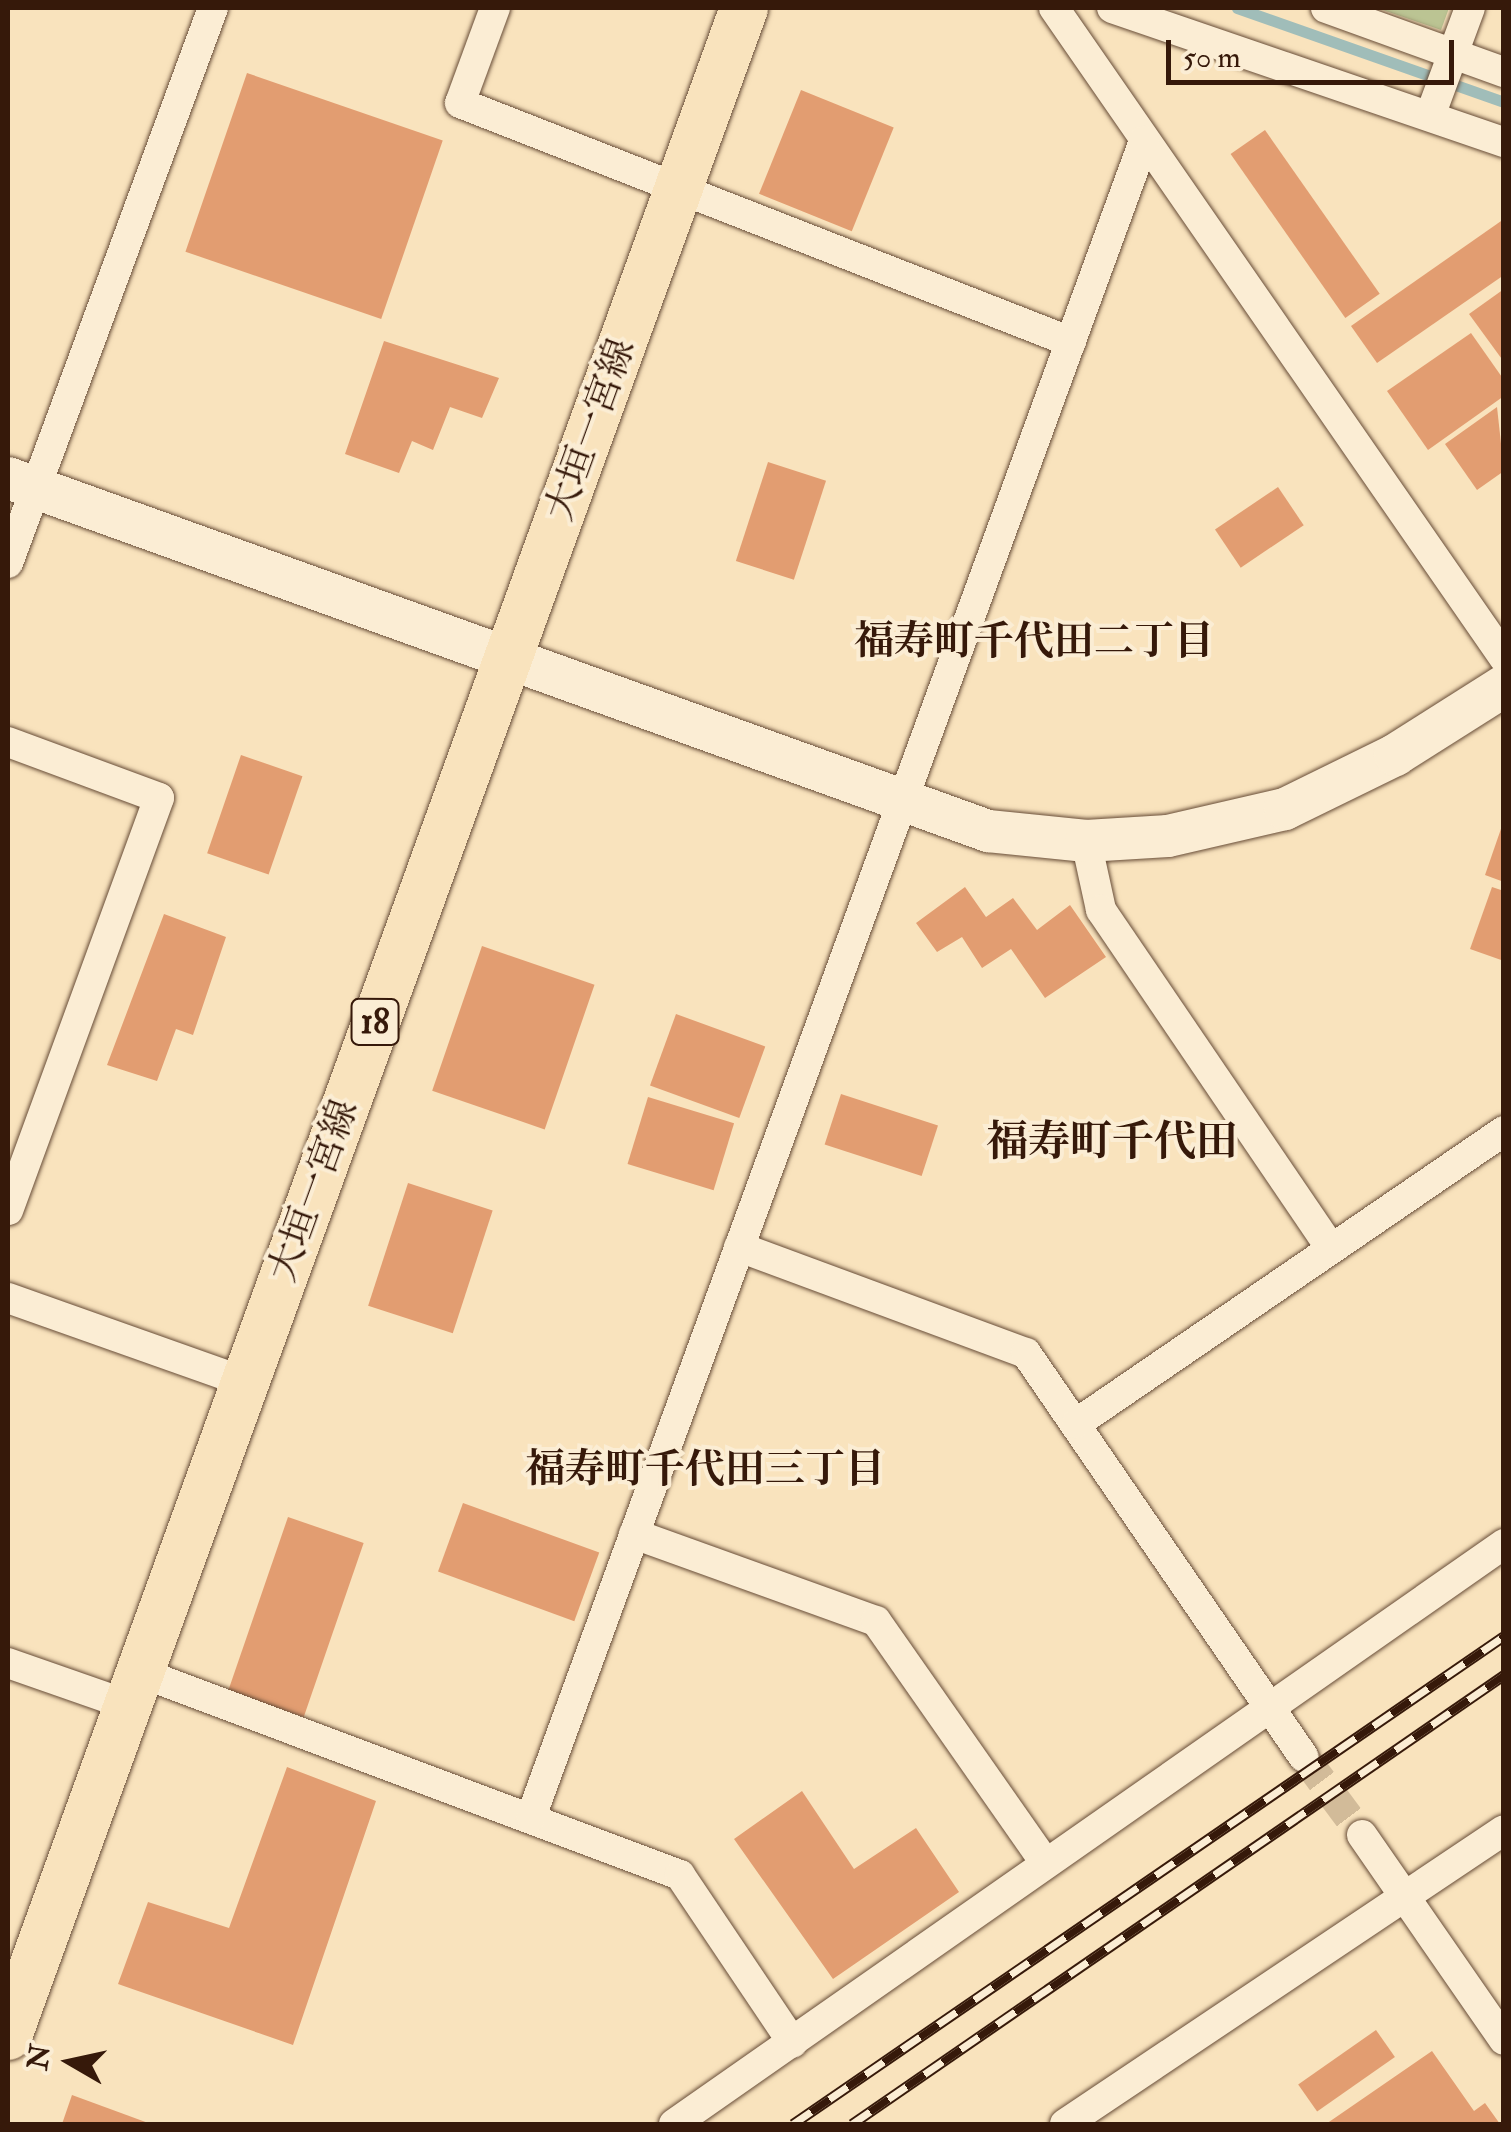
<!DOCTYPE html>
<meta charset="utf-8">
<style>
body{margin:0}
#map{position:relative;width:1511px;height:2132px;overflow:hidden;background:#f9e3bd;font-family:"IM FELL Double Pica","Noto Serif JP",serif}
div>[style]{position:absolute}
.green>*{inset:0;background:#bbc493}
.stream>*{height:11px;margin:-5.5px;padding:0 5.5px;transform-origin:5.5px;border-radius:5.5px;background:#a0bdb9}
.building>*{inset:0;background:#e29d71;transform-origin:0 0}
.street-tunnel>*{height:30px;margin-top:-15px;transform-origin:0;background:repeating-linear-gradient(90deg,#d2bb99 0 30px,transparent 0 45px)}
.roads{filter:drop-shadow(0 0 2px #674c37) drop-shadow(0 0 2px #674c37)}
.street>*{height:30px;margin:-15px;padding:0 15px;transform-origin:15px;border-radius:15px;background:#fbedd4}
.secondary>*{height:42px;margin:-21px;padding:0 21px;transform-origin:21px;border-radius:21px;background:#fbedd4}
.primary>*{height:48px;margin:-24px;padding:0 24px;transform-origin:24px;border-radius:24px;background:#f9e3bd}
.rail>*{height:11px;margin-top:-5.5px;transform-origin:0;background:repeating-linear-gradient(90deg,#fbedd4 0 22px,#36190a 0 44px);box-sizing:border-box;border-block:2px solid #36190a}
span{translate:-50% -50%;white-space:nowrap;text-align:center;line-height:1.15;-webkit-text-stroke:8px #fbedd4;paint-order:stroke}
.shield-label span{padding:2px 8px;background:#fbedd4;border:2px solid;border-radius:8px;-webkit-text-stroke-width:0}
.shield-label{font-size:35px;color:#36190a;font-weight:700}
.street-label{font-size:38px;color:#36190a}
.neighbourhood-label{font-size:40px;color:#36190a;font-weight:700}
.quarter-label{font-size:42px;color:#36190a;font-weight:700}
.frame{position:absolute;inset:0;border:10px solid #36190a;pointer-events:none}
.north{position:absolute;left:20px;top:2012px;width:100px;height:100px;-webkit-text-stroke:8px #fbedd4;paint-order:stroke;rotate:279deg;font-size:28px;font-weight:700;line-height:40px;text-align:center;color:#36190a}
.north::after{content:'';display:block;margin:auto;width:35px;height:45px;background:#36190a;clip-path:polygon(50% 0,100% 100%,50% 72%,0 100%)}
.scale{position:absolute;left:1166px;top:40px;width:288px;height:45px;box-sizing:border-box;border:5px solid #36190a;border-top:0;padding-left:12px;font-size:30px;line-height:35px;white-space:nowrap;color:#36190a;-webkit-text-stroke:8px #fbedd4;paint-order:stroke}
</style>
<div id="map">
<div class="green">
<div style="clip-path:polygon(1377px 8px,1449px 8px,1441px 30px)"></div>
</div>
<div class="stream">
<div style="left:1237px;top:8px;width:283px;rotate:19.4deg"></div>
</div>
<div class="building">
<div style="left:247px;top:73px;width:207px;height:189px;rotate:19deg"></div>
<div style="left:801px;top:90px;width:100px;height:112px;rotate:22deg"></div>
<div style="left:1265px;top:130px;width:200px;height:42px;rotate:55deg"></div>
<div style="clip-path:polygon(1504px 219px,1504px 275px,1377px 363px,1351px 326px)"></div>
<div style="clip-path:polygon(1504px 289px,1504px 362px,1469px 314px)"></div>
<div style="clip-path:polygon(1471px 333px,1504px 380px,1504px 396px,1428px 450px,1387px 391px)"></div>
<div style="clip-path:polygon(384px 341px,499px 378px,482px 418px,450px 407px,433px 450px,412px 441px,399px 473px,345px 454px)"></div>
<div style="clip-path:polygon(1497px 407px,1504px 471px,1477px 490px,1445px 444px)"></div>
<div style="left:768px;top:462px;width:61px;height:104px;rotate:18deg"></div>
<div style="left:1278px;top:487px;width:46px;height:76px;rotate:56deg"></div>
<div style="left:241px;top:755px;width:65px;height:104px;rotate:19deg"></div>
<div style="clip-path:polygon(1503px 823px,1504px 823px,1504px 882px,1485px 875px)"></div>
<div style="clip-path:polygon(965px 887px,986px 917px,1013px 898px,1037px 930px,1070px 905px,1106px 957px,1045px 998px,1011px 949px,982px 968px,962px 937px,937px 952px,916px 923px)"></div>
<div style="clip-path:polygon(1492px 887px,1504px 891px,1504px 961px,1470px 949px)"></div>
<div style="clip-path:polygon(164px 914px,226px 937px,193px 1035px,176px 1029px,157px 1081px,107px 1065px)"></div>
<div style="left:482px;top:946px;width:119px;height:153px;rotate:19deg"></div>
<div style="left:676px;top:1014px;width:95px;height:76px;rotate:20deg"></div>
<div style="left:841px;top:1094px;width:102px;height:53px;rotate:18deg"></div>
<div style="left:648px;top:1097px;width:90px;height:70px;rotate:17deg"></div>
<div style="left:408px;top:1183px;width:89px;height:129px;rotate:18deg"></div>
<div style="left:463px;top:1503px;width:145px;height:73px;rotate:20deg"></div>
<div style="left:288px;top:1517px;width:80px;height:184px;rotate:19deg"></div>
<div style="clip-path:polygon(287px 1767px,376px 1801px,293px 2045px,118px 1984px,148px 1902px,229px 1928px)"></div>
<div style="clip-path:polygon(802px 1791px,854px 1869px,916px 1828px,959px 1892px,833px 1979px,734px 1839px)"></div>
<div style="left:1376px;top:2030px;width:33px;height:95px;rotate:55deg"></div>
<div style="clip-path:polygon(1432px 2051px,1474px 2111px,1485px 2103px,1500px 2124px,1326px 2124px)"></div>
<div style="clip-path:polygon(72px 2095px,151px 2124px,62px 2124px)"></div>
</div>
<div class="street-tunnel">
<div style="left:1304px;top:1757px;width:97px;rotate:53.4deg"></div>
</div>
<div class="roads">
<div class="street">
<div style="left:495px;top:8px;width:101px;rotate:110.2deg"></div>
<div style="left:460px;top:103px;width:656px;rotate:21.36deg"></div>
<div style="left:1054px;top:8px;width:791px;rotate:55.3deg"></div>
<div style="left:1112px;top:8px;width:414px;rotate:18.9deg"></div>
<div style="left:1326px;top:8px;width:189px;rotate:19.8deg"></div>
<div style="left:1430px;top:116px;width:115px;rotate:-69.7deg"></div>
<div style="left:8px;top:563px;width:592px;rotate:-69.73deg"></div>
<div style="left:8px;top:742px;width:161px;rotate:20.3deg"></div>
<div style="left:159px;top:798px;width:439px;rotate:110.1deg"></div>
<div style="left:1086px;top:841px;width:71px;rotate:77.7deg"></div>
<div style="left:1101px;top:910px;width:407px;rotate:55.8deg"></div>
<div style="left:739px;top:1247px;width:306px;rotate:20.3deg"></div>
<div style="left:1026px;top:1353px;width:490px;rotate:55.5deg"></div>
<div style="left:8px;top:1298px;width:251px;rotate:19.5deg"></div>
<div style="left:1077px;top:1423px;width:517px;rotate:-34.37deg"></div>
<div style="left:634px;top:1534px;width:257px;rotate:19.8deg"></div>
<div style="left:876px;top:1621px;width:293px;rotate:55deg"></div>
<div style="left:8px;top:1663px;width:127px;rotate:19.3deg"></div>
<div style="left:139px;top:1672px;width:578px;rotate:20.57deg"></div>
<div style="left:680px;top:1875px;width:202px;rotate:56.1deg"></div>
<div style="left:531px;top:1817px;width:1785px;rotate:-69.91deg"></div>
<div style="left:1362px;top:1835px;width:249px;rotate:55.3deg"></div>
<div style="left:674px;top:2124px;width:1013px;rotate:-34.95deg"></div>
<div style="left:1065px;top:2124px;width:528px;rotate:-33.81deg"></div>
</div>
<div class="secondary">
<div style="left:8px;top:478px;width:1042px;rotate:19.81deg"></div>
<div style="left:988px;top:831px;width:99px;rotate:5.8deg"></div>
<div style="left:1086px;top:841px;width:82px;rotate:-3.5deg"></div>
<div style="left:1168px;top:836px;width:120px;rotate:-13deg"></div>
<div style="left:1285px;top:809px;width:123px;rotate:-26.1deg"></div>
<div style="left:1395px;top:755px;width:129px;rotate:-32.3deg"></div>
</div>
<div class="primary">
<div style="left:8px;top:2036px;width:2157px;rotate:-70.05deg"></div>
</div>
</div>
<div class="rail">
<div style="left:793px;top:2124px;width:862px;rotate:-34.46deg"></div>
<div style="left:852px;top:2124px;width:792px;rotate:-34.55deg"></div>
</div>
<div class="shield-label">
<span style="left:375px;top:1022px">18</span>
</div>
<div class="street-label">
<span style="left:591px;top:430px;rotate:-70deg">大垣一宮線</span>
<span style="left:314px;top:1191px;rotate:-70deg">大垣一宮線</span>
</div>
<div class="neighbourhood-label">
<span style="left:1034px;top:642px">福寿町千代田二丁目</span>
<span style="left:705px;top:1470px">福寿町千代田三丁目</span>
</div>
<div class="quarter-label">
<span style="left:1112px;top:1142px">福寿町千代田</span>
</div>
<div class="frame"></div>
<div class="north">N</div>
<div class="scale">50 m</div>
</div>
